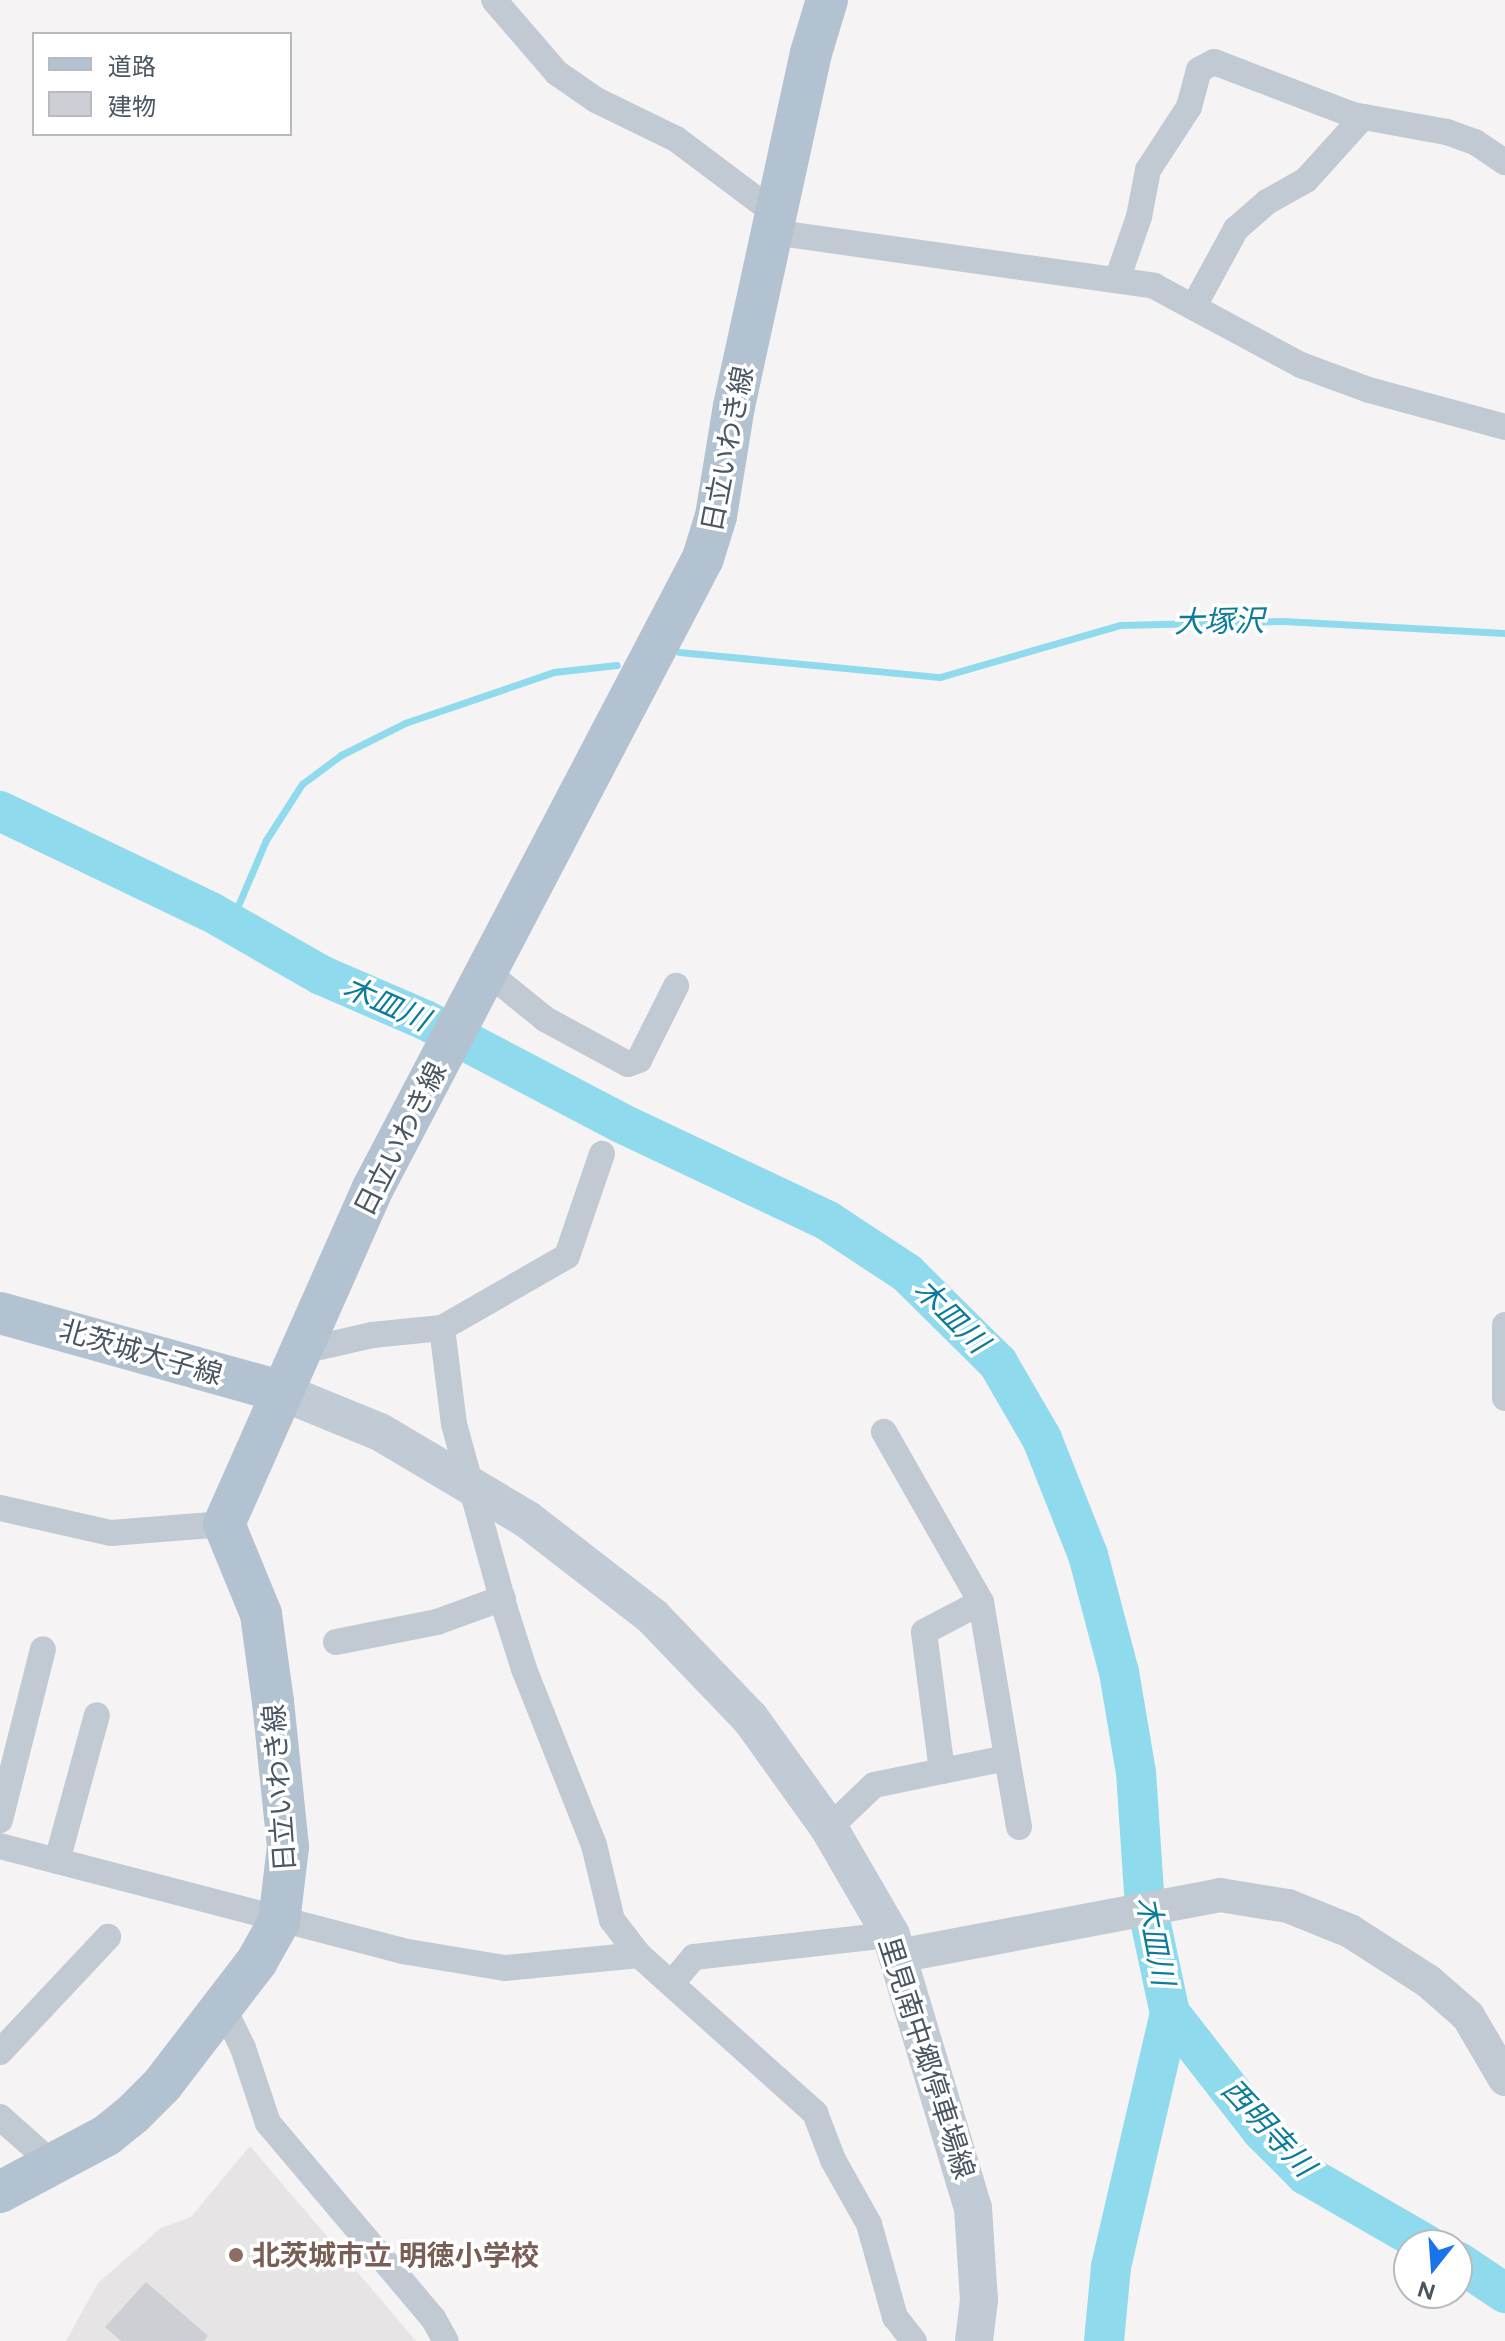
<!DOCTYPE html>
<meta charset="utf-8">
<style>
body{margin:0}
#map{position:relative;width:1505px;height:2341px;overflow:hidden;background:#f5f3f3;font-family:Figtree,"Noto Sans JP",sans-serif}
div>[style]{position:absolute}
.education>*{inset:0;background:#e6e4e5}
.stream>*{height:7px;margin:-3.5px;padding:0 3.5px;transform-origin:3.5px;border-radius:3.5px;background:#90daee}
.river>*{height:40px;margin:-20px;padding:0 20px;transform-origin:20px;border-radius:20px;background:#90daee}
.building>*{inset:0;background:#cdcfd5}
.minor>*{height:26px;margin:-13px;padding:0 13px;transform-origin:13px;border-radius:13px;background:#c1cad2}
.tertiary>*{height:34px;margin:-17px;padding:0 17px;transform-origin:17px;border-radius:17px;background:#c1cad2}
.secondary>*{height:38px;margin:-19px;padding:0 19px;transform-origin:19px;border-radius:19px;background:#c1cbd6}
.primary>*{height:42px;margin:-21px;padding:0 21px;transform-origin:21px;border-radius:21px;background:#b3c2d1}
.dots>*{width:22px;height:22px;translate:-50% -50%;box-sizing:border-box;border:4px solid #fff;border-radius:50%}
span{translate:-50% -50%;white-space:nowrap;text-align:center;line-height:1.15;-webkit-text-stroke:7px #fff;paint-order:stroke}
.street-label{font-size:28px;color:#4a5661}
.education-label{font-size:28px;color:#785e54;font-weight:700}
.left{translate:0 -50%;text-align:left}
.water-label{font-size:30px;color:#0c7c9b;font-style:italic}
.legend{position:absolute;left:32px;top:32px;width:260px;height:104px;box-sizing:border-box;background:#fff;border:2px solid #b7bbc0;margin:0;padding:10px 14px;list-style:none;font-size:24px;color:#4a5661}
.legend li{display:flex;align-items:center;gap:16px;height:40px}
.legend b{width:40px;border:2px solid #b7bbc0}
.north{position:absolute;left:1393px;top:2229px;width:80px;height:80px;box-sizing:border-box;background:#fff;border:2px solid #b7bbc0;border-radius:50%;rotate:197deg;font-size:22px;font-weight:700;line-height:32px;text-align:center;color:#4a5661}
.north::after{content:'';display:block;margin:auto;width:28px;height:36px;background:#1a73e8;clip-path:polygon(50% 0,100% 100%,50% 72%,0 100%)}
</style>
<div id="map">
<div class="education">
<div style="clip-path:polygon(250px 2146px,416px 2341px,66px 2341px,98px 2283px,161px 2228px,191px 2217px)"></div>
</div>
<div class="stream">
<div style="left:679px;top:652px;width:262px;rotate:5.5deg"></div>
<div style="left:940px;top:677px;width:187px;rotate:-16.1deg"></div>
<div style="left:1120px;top:625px;width:163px;rotate:-1.4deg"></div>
<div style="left:1283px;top:621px;width:222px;rotate:3.1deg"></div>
<div style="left:231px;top:922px;width:89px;rotate:-66.9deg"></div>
<div style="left:266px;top:840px;width:67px;rotate:-57.3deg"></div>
<div style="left:302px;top:784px;width:49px;rotate:-36.6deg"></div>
<div style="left:341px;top:755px;width:72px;rotate:-26.6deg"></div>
<div style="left:405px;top:723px;width:157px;rotate:-18.9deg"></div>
<div style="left:554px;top:672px;width:63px;rotate:-6.3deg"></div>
</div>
<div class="river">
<div style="left:0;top:811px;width:234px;rotate:25.6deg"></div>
<div style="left:211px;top:912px;width:127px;rotate:29.8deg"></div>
<div style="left:321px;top:975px;width:113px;rotate:23.4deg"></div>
<div style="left:425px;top:1020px;width:221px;rotate:27.7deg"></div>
<div style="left:621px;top:1123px;width:229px;rotate:25.3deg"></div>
<div style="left:828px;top:1221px;width:95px;rotate:33.4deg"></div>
<div style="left:907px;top:1273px;width:128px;rotate:44.7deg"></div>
<div style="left:998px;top:1363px;width:88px;rotate:59.9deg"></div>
<div style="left:1042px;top:1439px;width:125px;rotate:68.4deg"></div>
<div style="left:1088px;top:1555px;width:121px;rotate:75.2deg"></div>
<div style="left:1119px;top:1672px;width:101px;rotate:80.4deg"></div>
<div style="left:1136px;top:1772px;width:120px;rotate:86.2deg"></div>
<div style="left:1144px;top:1892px;width:124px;rotate:77.9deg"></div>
<div style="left:1170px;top:2013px;width:261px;rotate:103.1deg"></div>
<div style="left:1111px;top:2267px;width:74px;rotate:95.4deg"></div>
<div style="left:1170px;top:2013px;width:148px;rotate:52.1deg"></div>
<div style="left:1261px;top:2130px;width:64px;rotate:45deg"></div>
<div style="left:1306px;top:2175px;width:140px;rotate:30deg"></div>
<div style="left:1457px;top:2261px;width:58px;rotate:33.7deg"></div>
</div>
<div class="building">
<div style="clip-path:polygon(146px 2282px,208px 2336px,204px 2341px,121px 2341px,105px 2327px)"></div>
</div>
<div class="minor">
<div style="left:494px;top:0;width:96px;rotate:49.2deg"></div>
<div style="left:557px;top:73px;width:47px;rotate:34.7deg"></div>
<div style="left:596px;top:100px;width:89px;rotate:26deg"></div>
<div style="left:676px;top:139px;width:125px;rotate:36.9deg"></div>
<div style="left:772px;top:232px;width:386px;rotate:8deg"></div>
<div style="left:1154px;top:286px;width:167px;rotate:28.3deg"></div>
<div style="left:1301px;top:365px;width:72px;rotate:20.2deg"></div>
<div style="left:1369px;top:390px;width:141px;rotate:15.2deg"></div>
<div style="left:1117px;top:280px;width:67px;rotate:-70.8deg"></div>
<div style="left:1139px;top:217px;width:48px;rotate:-79.2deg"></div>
<div style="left:1148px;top:170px;width:75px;rotate:-56.9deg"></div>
<div style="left:1189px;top:107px;width:38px;rotate:-75deg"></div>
<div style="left:1199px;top:70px;width:17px;rotate:-28deg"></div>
<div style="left:1214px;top:62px;width:149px;rotate:20.9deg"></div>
<div style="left:1353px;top:115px;width:96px;rotate:10.3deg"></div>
<div style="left:1447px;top:132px;width:30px;rotate:20deg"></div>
<div style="left:1475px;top:142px;width:36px;rotate:34deg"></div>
<div style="left:1194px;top:306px;width:88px;rotate:-61.4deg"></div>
<div style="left:1236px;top:229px;width:41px;rotate:-41.1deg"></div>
<div style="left:1267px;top:202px;width:45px;rotate:-29.4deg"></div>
<div style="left:1306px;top:180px;width:85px;rotate:-47.9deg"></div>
<div style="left:486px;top:971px;width:76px;rotate:39.1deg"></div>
<div style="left:545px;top:1019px;width:94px;rotate:28.5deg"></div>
<div style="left:628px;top:1064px;width:12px;rotate:-20deg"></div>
<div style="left:639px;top:1060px;width:83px;rotate:-63.4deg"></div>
<div style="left:1505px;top:1325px;width:73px;rotate:90deg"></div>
<div style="left:442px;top:1328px;width:97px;rotate:82.9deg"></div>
<div style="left:454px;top:1424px;width:192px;rotate:74.6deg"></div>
<div style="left:505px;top:1609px;width:63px;rotate:72.4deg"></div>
<div style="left:524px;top:1669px;width:189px;rotate:68.3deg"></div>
<div style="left:594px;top:1845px;width:77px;rotate:76.5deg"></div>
<div style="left:612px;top:1920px;width:44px;rotate:52.4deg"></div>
<div style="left:639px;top:1955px;width:237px;rotate:41.9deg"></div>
<div style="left:815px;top:2113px;width:50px;rotate:69deg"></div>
<div style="left:833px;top:2160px;width:73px;rotate:60.6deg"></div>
<div style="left:869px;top:2224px;width:97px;rotate:74.4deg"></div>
<div style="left:895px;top:2317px;width:31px;rotate:52deg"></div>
<div style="left:298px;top:1352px;width:76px;rotate:-12.9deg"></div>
<div style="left:372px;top:1335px;width:70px;rotate:-5.7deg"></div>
<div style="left:442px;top:1328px;width:144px;rotate:-29.9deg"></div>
<div style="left:567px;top:1256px;width:108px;rotate:-71.1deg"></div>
<div style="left:0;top:1508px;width:114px;rotate:12.7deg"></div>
<div style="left:111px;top:1533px;width:113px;rotate:-4.6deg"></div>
<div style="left:981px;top:1602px;width:158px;rotate:80.5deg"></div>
<div style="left:336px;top:1642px;width:103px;rotate:-11.2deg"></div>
<div style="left:437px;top:1622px;width:70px;rotate:-20deg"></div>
<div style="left:942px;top:1771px;width:66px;rotate:-11.3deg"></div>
<div style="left:1007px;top:1758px;width:70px;rotate:80.1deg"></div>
<div style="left:0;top:1820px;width:176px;rotate:-75.9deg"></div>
<div style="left:829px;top:1828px;width:62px;rotate:-43.7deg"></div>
<div style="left:874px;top:1785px;width:69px;rotate:-11.6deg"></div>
<div style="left:942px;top:1771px;width:140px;rotate:-97.4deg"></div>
<div style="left:924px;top:1632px;width:64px;rotate:-27.8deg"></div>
<div style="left:981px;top:1602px;width:196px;rotate:-119.7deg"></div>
<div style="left:0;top:1846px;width:415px;rotate:14.6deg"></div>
<div style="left:402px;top:1951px;width:104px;rotate:9.4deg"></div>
<div style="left:505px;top:1968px;width:135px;rotate:-5.5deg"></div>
<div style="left:57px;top:1861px;width:151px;rotate:-74.7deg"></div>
<div style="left:672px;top:1983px;width:34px;rotate:-50deg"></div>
<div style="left:694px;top:1957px;width:198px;rotate:-6.4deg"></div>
<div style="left:222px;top:2005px;width:48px;rotate:64deg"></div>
<div style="left:243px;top:2048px;width:79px;rotate:71.6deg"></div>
<div style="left:268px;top:2123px;width:255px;rotate:49.8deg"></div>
<div style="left:433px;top:2318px;width:26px;rotate:61deg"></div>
<div style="left:0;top:2052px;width:158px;rotate:-46.8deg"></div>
<div style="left:0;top:2117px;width:71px;rotate:41.6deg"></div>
</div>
<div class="tertiary">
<div style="left:898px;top:1956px;width:328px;rotate:-10.7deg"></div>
<div style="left:1220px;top:1895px;width:69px;rotate:9.2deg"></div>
<div style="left:1288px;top:1906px;width:67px;rotate:22deg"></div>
<div style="left:1350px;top:1931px;width:93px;rotate:32.7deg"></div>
<div style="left:1428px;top:1981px;width:53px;rotate:41.2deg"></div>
<div style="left:1468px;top:2016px;width:73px;rotate:59.6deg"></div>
</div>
<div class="secondary">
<div style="left:282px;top:1392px;width:106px;rotate:22.2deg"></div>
<div style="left:380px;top:1432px;width:172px;rotate:30.7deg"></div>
<div style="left:528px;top:1520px;width:158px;rotate:37.8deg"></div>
<div style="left:653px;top:1617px;width:140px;rotate:46.2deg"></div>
<div style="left:750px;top:1718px;width:135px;rotate:54.3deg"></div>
<div style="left:829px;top:1828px;width:124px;rotate:59.9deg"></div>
<div style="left:891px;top:1935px;width:285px;rotate:73.3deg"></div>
<div style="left:973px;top:2208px;width:92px;rotate:86.3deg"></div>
<div style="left:979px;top:2300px;width:41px;rotate:97deg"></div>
</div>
<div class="primary">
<div style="left:0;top:1313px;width:293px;rotate:15.6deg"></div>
<div style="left:0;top:2192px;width:121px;rotate:-28deg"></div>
<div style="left:107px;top:2135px;width:33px;rotate:-39deg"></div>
<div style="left:133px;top:2114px;width:41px;rotate:-45deg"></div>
<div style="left:162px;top:2085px;width:156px;rotate:-52.5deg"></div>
<div style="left:257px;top:1961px;width:45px;rotate:-60.6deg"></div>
<div style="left:279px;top:1922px;width:76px;rotate:-83.2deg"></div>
<div style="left:288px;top:1847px;width:146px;rotate:-95.9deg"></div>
<div style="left:273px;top:1702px;width:89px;rotate:-97.8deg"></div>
<div style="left:261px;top:1614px;width:97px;rotate:-112.3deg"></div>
<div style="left:224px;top:1524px;width:368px;rotate:-66.1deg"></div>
<div style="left:373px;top:1188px;width:711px;rotate:-62.35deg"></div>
<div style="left:703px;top:558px;width:44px;rotate:-72.8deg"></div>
<div style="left:716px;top:516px;width:111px;rotate:-80.7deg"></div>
<div style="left:734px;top:406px;width:361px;rotate:-77.7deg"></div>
<div style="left:811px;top:53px;width:55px;rotate:-73.2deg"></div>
</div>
<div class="dots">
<div style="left:236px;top:2255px;background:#8d6e63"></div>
</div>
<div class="street-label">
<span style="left:727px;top:449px;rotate:-79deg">日立いわき線</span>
<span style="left:400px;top:1139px;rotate:-63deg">日立いわき線</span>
<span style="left:141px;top:1352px;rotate:16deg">北茨城大子線</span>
<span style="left:279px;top:1788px;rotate:-94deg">日立いわき線</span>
<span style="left:927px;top:2058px;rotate:72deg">里見南中郷停車場線</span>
</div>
<div class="education-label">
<span class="left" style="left:252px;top:2255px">北茨城市立 明徳小学校</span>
</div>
<div class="water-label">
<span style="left:1219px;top:622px;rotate:-1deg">大塚沢</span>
<span style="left:386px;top:1004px;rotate:24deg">木皿川</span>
<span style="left:951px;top:1316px;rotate:45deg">木皿川</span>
<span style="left:1155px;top:1941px;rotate:79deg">木皿川</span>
<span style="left:1268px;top:2128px;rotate:47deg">西明寺川</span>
</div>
<ul class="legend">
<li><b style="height:10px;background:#b3c2d1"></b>道路</li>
<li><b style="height:22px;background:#cdcfd5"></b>建物</li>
</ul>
<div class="north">N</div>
</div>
